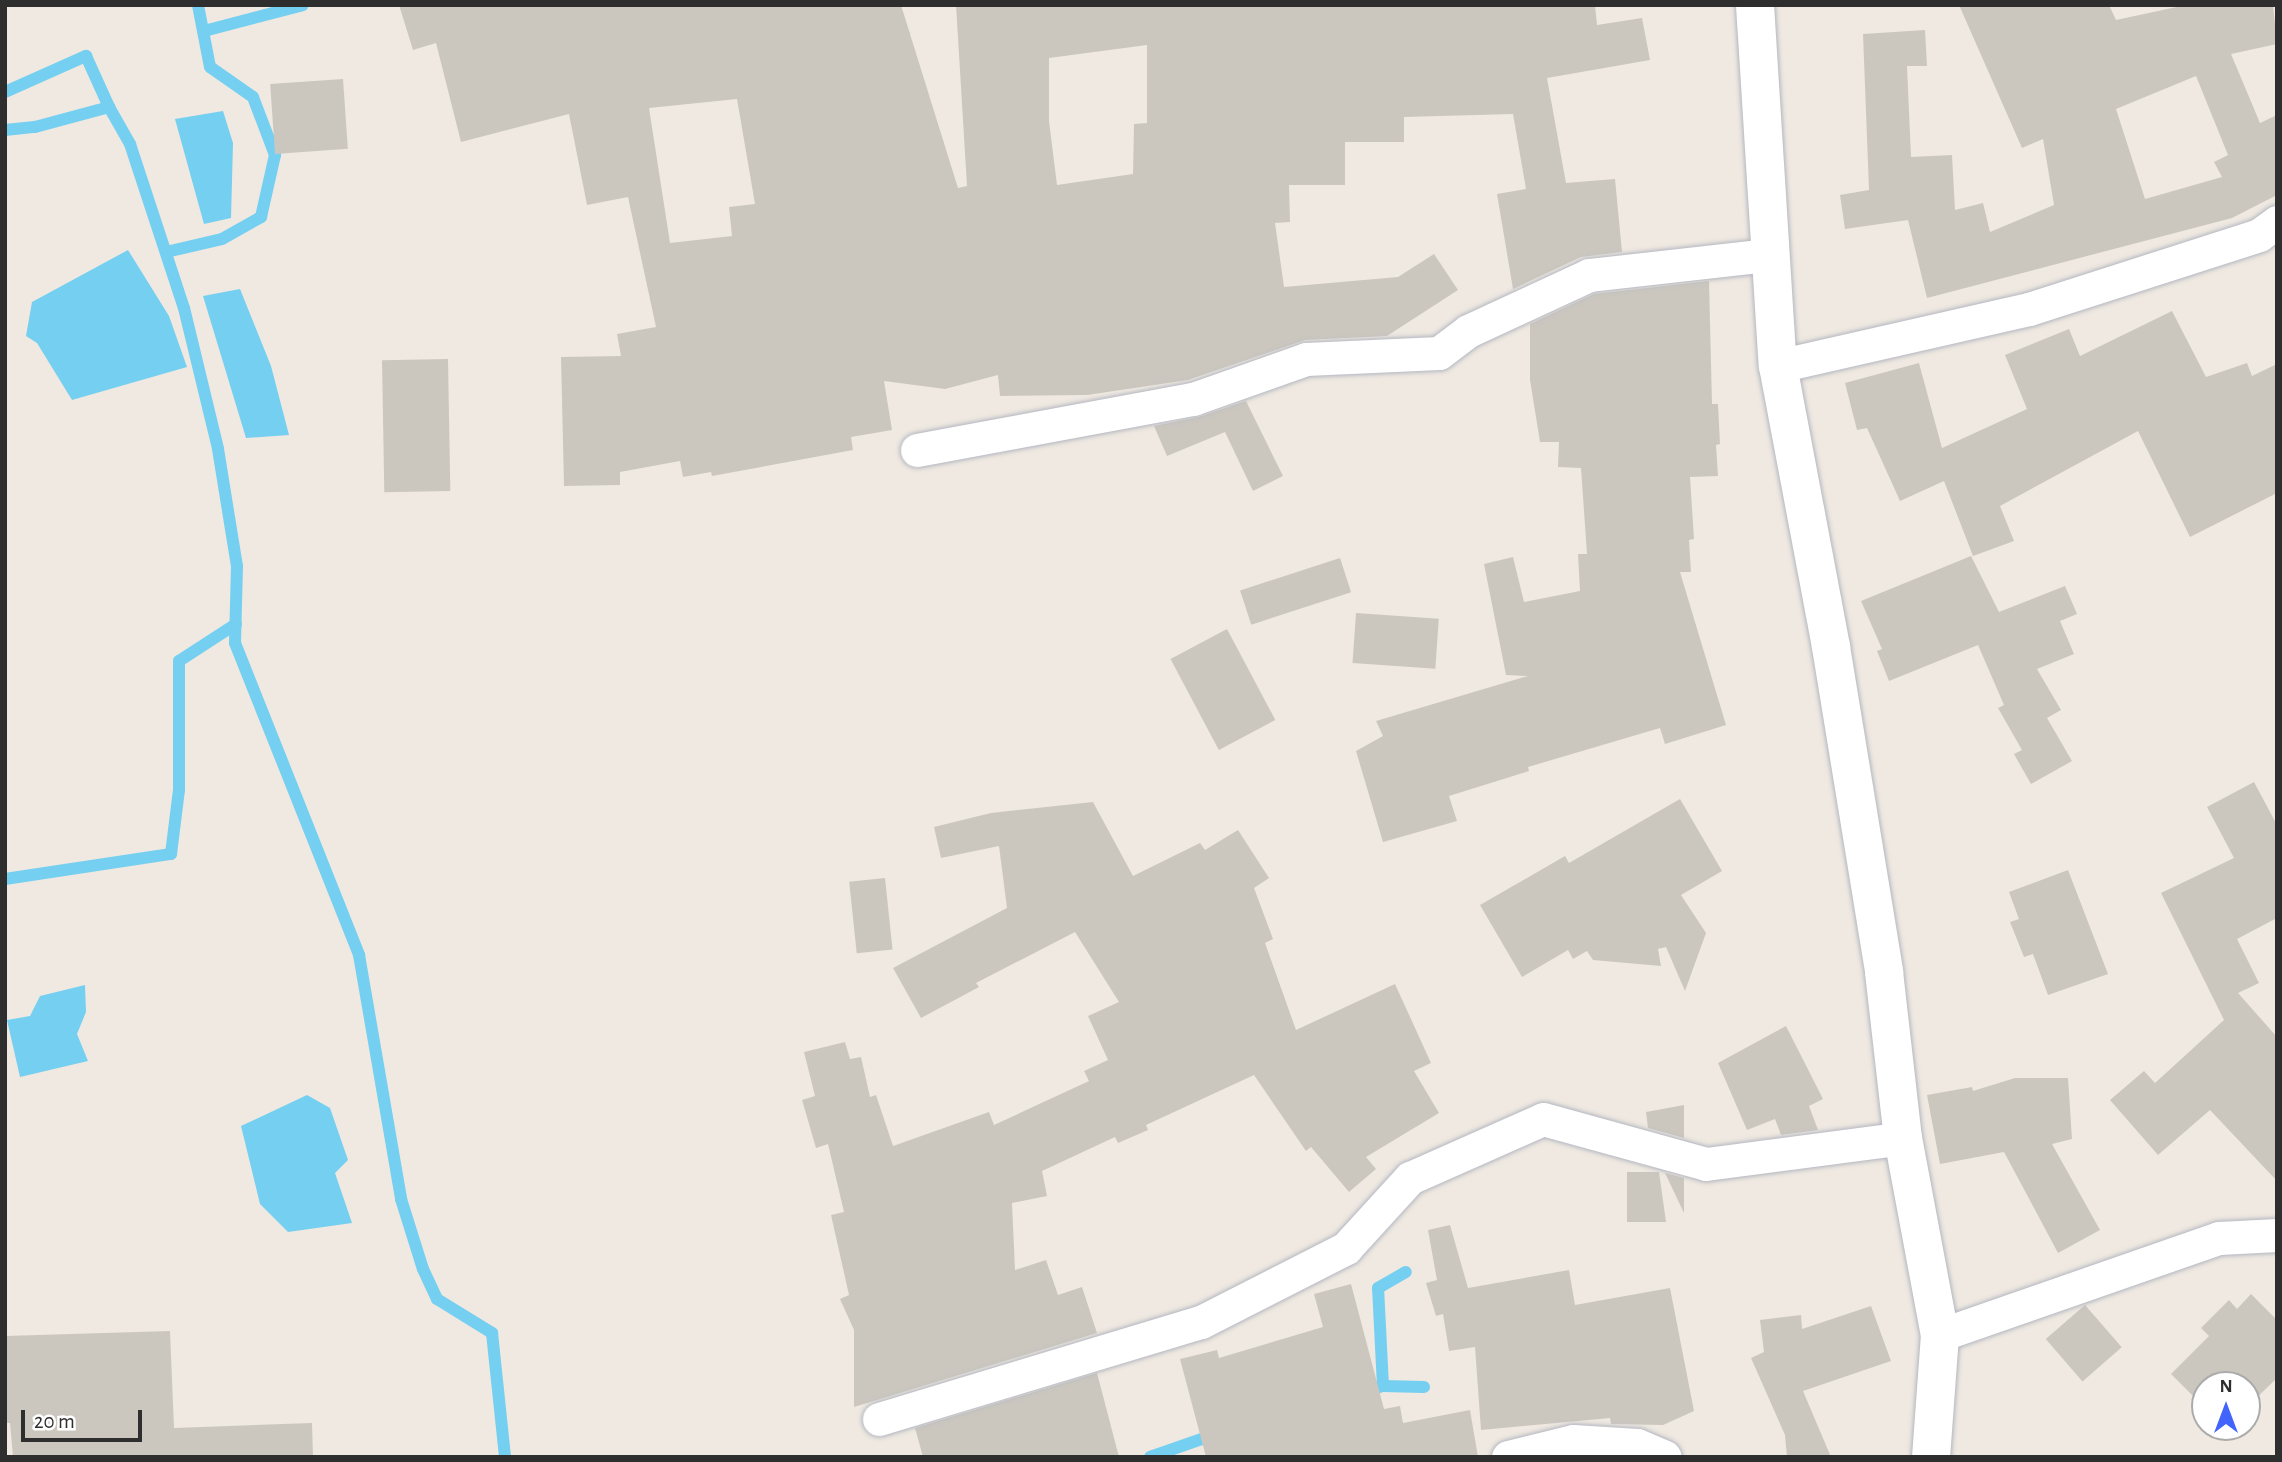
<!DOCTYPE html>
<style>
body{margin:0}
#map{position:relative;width:2282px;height:1462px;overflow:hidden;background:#efe9e1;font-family:"Alegreya Sans",sans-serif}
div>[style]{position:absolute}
.water>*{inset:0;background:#75cff0}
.stream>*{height:12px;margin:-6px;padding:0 6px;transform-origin:6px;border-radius:6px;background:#75cff0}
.building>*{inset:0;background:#cbc7bf;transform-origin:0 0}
.roads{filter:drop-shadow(0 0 2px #b4b7c1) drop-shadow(0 0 2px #b4b7c1)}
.minor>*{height:33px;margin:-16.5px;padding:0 16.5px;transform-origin:16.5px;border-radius:16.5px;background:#fff}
.tertiary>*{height:38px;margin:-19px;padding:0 19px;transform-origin:19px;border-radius:19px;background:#fff}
span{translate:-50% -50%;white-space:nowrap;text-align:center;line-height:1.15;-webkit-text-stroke:5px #fff;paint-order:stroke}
.frame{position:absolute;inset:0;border:7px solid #2e2e2e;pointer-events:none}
.north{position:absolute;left:2191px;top:1371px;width:70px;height:70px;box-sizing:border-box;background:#fff;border:2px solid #ababab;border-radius:50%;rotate:0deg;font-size:19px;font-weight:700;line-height:28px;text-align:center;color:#2e2e2e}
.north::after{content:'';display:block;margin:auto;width:24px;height:32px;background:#4264fb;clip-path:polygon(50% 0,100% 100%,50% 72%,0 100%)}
.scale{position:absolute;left:21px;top:1410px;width:121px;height:32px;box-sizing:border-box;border:4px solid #2e2e2e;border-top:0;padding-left:9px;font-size:21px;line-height:24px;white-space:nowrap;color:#2e2e2e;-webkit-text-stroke:5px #fff;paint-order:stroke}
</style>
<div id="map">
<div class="water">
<div style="clip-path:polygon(223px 111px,233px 143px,231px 218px,204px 224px,175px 119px)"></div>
<div style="clip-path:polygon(128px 250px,169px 316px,187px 367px,72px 400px,37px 343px,26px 336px,32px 302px)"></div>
<div style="clip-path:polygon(240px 289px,271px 366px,289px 435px,246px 438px,203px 296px)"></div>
<div style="clip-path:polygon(85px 985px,86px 1012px,77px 1034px,88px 1061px,20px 1077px,7px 1020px,30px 1016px,40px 996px)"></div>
<div style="clip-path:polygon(307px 1095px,330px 1108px,348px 1160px,335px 1173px,352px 1223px,288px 1232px,260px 1204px,241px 1126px)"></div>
</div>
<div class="stream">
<div style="left:204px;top:31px;width:102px;rotate:-14.7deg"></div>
<div style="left:5px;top:92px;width:89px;rotate:-24deg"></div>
<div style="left:86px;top:56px;width:56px;rotate:65.7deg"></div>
<div style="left:5px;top:130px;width:30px;rotate:-6deg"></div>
<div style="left:35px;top:127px;width:77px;rotate:-15.1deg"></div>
<div style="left:109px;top:107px;width:43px;rotate:60.4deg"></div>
<div style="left:130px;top:144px;width:173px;rotate:71.8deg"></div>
<div style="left:184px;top:308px;width:145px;rotate:76.4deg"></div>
<div style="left:218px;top:449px;width:119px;rotate:80.8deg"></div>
<div style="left:237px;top:566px;width:77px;rotate:91.5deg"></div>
<div style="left:235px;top:643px;width:336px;rotate:68.3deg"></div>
<div style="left:359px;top:955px;width:248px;rotate:80.2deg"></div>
<div style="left:401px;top:1199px;width:73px;rotate:72.6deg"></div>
<div style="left:423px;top:1269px;width:33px;rotate:65deg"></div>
<div style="left:437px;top:1299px;width:65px;rotate:31.7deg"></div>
<div style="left:492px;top:1333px;width:125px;rotate:84deg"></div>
<div style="left:166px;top:252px;width:57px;rotate:-13.1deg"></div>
<div style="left:222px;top:239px;width:45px;rotate:-29.4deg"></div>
<div style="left:261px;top:217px;width:64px;rotate:-77.3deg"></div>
<div style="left:275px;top:155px;width:62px;rotate:-110.8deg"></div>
<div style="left:253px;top:97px;width:52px;rotate:-145.1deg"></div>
<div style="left:210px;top:67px;width:63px;rotate:-101deg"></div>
<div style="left:5px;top:879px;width:168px;rotate:-8.6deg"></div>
<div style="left:171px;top:854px;width:64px;rotate:-82.9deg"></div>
<div style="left:179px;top:790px;width:129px;rotate:-90deg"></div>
<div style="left:179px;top:661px;width:68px;rotate:-33deg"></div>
<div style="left:1383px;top:1386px;width:98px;rotate:-92.9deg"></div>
<div style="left:1378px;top:1288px;width:32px;rotate:-30deg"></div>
<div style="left:1364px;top:1392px;width:20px;rotate:-18deg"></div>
<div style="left:1383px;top:1386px;width:41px;rotate:1.4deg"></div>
<div style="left:1150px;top:1457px;width:70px;rotate:-19.2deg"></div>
</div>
<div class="building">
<div style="clip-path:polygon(evenodd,399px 5px,901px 5px,958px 188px,967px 186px,956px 5px,1595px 5px,1597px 25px,1642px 18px,1650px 60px,1547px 78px,1566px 183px,1615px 179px,1622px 252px,1581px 257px,1513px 289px,1497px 194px,1526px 189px,1513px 114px,1404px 117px,1404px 142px,1345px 142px,1345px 185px,1289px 185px,1290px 222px,1275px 223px,1284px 287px,1398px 277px,1434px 254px,1458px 290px,1387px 336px,1305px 340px,1188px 380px,1087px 395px,1000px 396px,998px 375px,945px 389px,884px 381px,892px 430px,851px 437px,853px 450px,712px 476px,711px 472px,683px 477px,680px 461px,620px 472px,620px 485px,564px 486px,561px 357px,621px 356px,617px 334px,656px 327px,628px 197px,587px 205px,569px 114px,461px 142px,436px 43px,413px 50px,399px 5px,1147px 45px,1147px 123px,1134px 124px,1133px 174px,1057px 185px,1049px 121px,1049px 58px,1147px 45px,399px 5px,737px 99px,755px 204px,729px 207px,732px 236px,670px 243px,649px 108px,737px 99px)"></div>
<div style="clip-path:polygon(evenodd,1959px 5px,2109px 5px,2116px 20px,2186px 5px,2273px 5px,2277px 44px,2231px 54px,2260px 123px,2277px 115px,2277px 195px,2232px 218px,1927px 298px,1908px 220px,1845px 229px,1840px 195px,1869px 190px,1863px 34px,1925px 30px,1927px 66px,1907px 66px,1911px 157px,1952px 155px,1955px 210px,1983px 203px,1990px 232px,2054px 205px,2043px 139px,2022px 148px,1959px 5px,2196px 76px,2228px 155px,2214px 162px,2222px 177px,2145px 199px,2116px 109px,2196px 76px)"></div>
<div style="left:343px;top:79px;width:70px;height:73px;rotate:86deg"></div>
<div style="clip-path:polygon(1709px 281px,1712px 404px,1718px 404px,1720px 444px,1716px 445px,1718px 476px,1690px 477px,1694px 539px,1689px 540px,1691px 572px,1680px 572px,1726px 725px,1665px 744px,1660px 728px,1528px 767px,1529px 771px,1449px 796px,1457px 821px,1383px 842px,1356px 751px,1383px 736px,1376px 721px,1528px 676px,1506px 675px,1484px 564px,1513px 557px,1524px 602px,1580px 591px,1578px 554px,1587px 554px,1581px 468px,1558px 467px,1559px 442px,1540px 442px,1530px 380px,1530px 324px,1594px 294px)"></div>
<div style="clip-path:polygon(2172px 311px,2206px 377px,2247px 363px,2252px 376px,2277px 364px,2277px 493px,2190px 537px,2138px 431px,2000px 506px,2014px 541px,1973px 556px,1944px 481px,1900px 501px,1867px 428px,1857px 430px,1845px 383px,1919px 363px,1942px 448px,2027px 409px,2005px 355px,2069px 329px,2080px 356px)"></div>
<div style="left:448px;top:359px;width:132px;height:66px;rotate:89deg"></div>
<div style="clip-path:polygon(1246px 401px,1283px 476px,1253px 491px,1225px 432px,1167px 456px,1154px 426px,1199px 417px)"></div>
<div style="clip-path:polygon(1971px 556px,1999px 612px,2065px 586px,2077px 614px,2060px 621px,2074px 654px,2037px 669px,2061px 710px,2047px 718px,2072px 761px,2031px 784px,2014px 754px,2022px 750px,1998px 708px,2004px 705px,1978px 645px,1889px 681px,1877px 651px,1882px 649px,1861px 601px)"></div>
<div style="left:1340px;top:558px;width:36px;height:105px;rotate:72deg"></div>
<div style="left:1356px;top:613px;width:83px;height:50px;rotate:4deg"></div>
<div style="left:1227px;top:629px;width:103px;height:64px;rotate:62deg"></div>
<div style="clip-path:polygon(2254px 782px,2277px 825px,2277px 918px,2237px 939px,2259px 983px,2238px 993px,2277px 1037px,2277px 1181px,2210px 1110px,2158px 1155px,2110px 1100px,2144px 1071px,2155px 1083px,2224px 1020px,2161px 893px,2234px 858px,2207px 807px)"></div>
<div style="clip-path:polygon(1680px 799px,1722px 871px,1681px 895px,1706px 933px,1685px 991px,1666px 947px,1658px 949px,1661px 966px,1593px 960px,1587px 951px,1573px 959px,1568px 950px,1522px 977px,1480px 905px,1565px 856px,1569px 863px)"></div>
<div style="clip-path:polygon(1093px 802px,1133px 876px,1200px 843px,1205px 850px,1238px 830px,1269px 878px,1254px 888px,1273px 939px,1265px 943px,1296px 1030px,1395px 984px,1431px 1063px,1414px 1071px,1439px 1113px,1366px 1157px,1376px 1169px,1349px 1192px,1311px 1147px,1306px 1151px,1254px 1075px,1146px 1125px,1148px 1130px,1118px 1143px,1115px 1137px,1042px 1171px,1047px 1196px,1012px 1203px,1015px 1270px,1046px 1260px,1058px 1295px,1082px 1287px,1097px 1333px,854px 1407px,854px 1330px,840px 1299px,849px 1295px,831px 1215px,844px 1212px,828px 1144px,816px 1148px,802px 1100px,815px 1096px,804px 1052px,845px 1042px,850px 1059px,861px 1057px,870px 1097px,876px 1095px,893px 1146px,989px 1112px,994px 1125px,1089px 1081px,1084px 1071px,1108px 1060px,1088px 1016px,1119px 1002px,1075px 932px,976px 983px,979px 987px,921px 1018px,893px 968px,1007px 908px,999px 846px,941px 858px,934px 827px,991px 813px)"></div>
<div style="clip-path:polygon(2068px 870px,2108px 974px,2048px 995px,2033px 954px,2024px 957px,2010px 922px,2019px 919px,2009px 892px)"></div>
<div style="left:885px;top:878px;width:72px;height:36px;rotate:84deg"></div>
<div style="clip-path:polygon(1786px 1026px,1823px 1099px,1809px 1106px,1818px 1130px,1781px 1135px,1775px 1119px,1747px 1130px,1718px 1063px)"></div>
<div style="clip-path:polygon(2015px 1078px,2068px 1078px,2072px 1139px,2052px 1144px,2100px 1230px,2058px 1253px,2004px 1152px,1940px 1164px,1927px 1095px,1972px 1087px,1973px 1091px)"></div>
<div style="clip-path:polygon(1684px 1105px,1684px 1138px,1648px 1128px,1646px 1112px)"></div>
<div style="clip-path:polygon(1627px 1172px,1659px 1172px,1666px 1222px,1627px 1222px)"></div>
<div style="clip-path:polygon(1665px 1173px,1684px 1178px,1684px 1213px)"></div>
<div style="clip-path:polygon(1450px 1225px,1468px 1288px,1569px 1270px,1575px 1305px,1670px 1288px,1694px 1411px,1663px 1425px,1611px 1424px,1610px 1418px,1481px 1430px,1475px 1347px,1449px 1351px,1443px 1314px,1436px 1316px,1426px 1283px,1437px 1280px,1428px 1230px)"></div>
<div style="clip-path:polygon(1351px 1284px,1384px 1409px,1400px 1406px,1403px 1423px,1470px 1410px,1478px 1457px,1206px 1457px,1180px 1359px,1217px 1350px,1219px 1358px,1323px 1327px,1314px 1294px)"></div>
<div style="clip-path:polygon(2251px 1294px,2277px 1320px,2277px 1378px,2247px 1407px,2247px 1385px,2205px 1385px,2205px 1408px,2171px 1374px,2209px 1336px,2201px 1328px,2229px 1300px,2237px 1309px)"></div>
<div style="left:2085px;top:1305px;width:56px;height:52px;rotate:49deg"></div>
<div style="clip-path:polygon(1871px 1306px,1891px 1361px,1803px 1391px,1831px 1457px,1787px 1457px,1785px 1435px,1751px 1358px,1764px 1352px,1760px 1320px,1801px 1315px,1802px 1329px)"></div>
<div style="clip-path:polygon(170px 1331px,174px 1428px,312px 1423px,313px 1457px,13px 1457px,10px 1423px,5px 1423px,5px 1336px)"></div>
<div style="clip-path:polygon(1097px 1373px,1119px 1457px,923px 1457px,915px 1428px)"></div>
</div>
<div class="roads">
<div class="minor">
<div style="left:1778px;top:366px;width:257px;rotate:-12.8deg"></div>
<div style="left:2029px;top:309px;width:242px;rotate:-17.8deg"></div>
<div style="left:2259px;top:235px;width:22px;rotate:-36deg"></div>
<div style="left:917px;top:450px;width:281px;rotate:-10.5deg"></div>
<div style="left:1193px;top:399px;width:120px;rotate:-19.5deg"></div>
<div style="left:1306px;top:359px;width:133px;rotate:-2.6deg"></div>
<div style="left:1439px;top:353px;width:36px;rotate:-37deg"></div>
<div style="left:1468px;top:331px;width:133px;rotate:-24.8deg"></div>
<div style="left:1589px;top:275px;width:180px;rotate:-6.4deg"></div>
<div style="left:1940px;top:1335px;width:295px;rotate:-19.2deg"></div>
<div style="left:2219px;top:1238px;width:58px;rotate:-3deg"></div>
<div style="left:879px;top:1419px;width:336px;rotate:-16.8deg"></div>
<div style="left:1201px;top:1322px;width:163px;rotate:-27deg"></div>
<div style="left:1346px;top:1248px;width:95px;rotate:-47.6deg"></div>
<div style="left:1410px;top:1178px;width:145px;rotate:-23.9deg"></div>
<div style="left:1543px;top:1119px;width:169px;rotate:15.4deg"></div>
<div style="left:1706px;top:1164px;width:199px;rotate:-7.5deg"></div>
<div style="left:1508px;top:1457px;width:67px;rotate:-13.8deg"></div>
<div style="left:1573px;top:1441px;width:64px;rotate:3.6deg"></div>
<div style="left:1637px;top:1445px;width:30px;rotate:23deg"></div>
</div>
<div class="tertiary">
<div style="left:1755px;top:5px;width:362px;rotate:86.4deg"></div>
<div style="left:1778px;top:366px;width:286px;rotate:79.3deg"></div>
<div style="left:1831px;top:647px;width:329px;rotate:80.7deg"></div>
<div style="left:1884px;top:972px;width:167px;rotate:83.5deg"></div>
<div style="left:1903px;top:1138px;width:200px;rotate:79.4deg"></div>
<div style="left:1940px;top:1335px;width:122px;rotate:94.2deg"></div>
</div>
</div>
<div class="frame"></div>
<div class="north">N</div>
<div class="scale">20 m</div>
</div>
